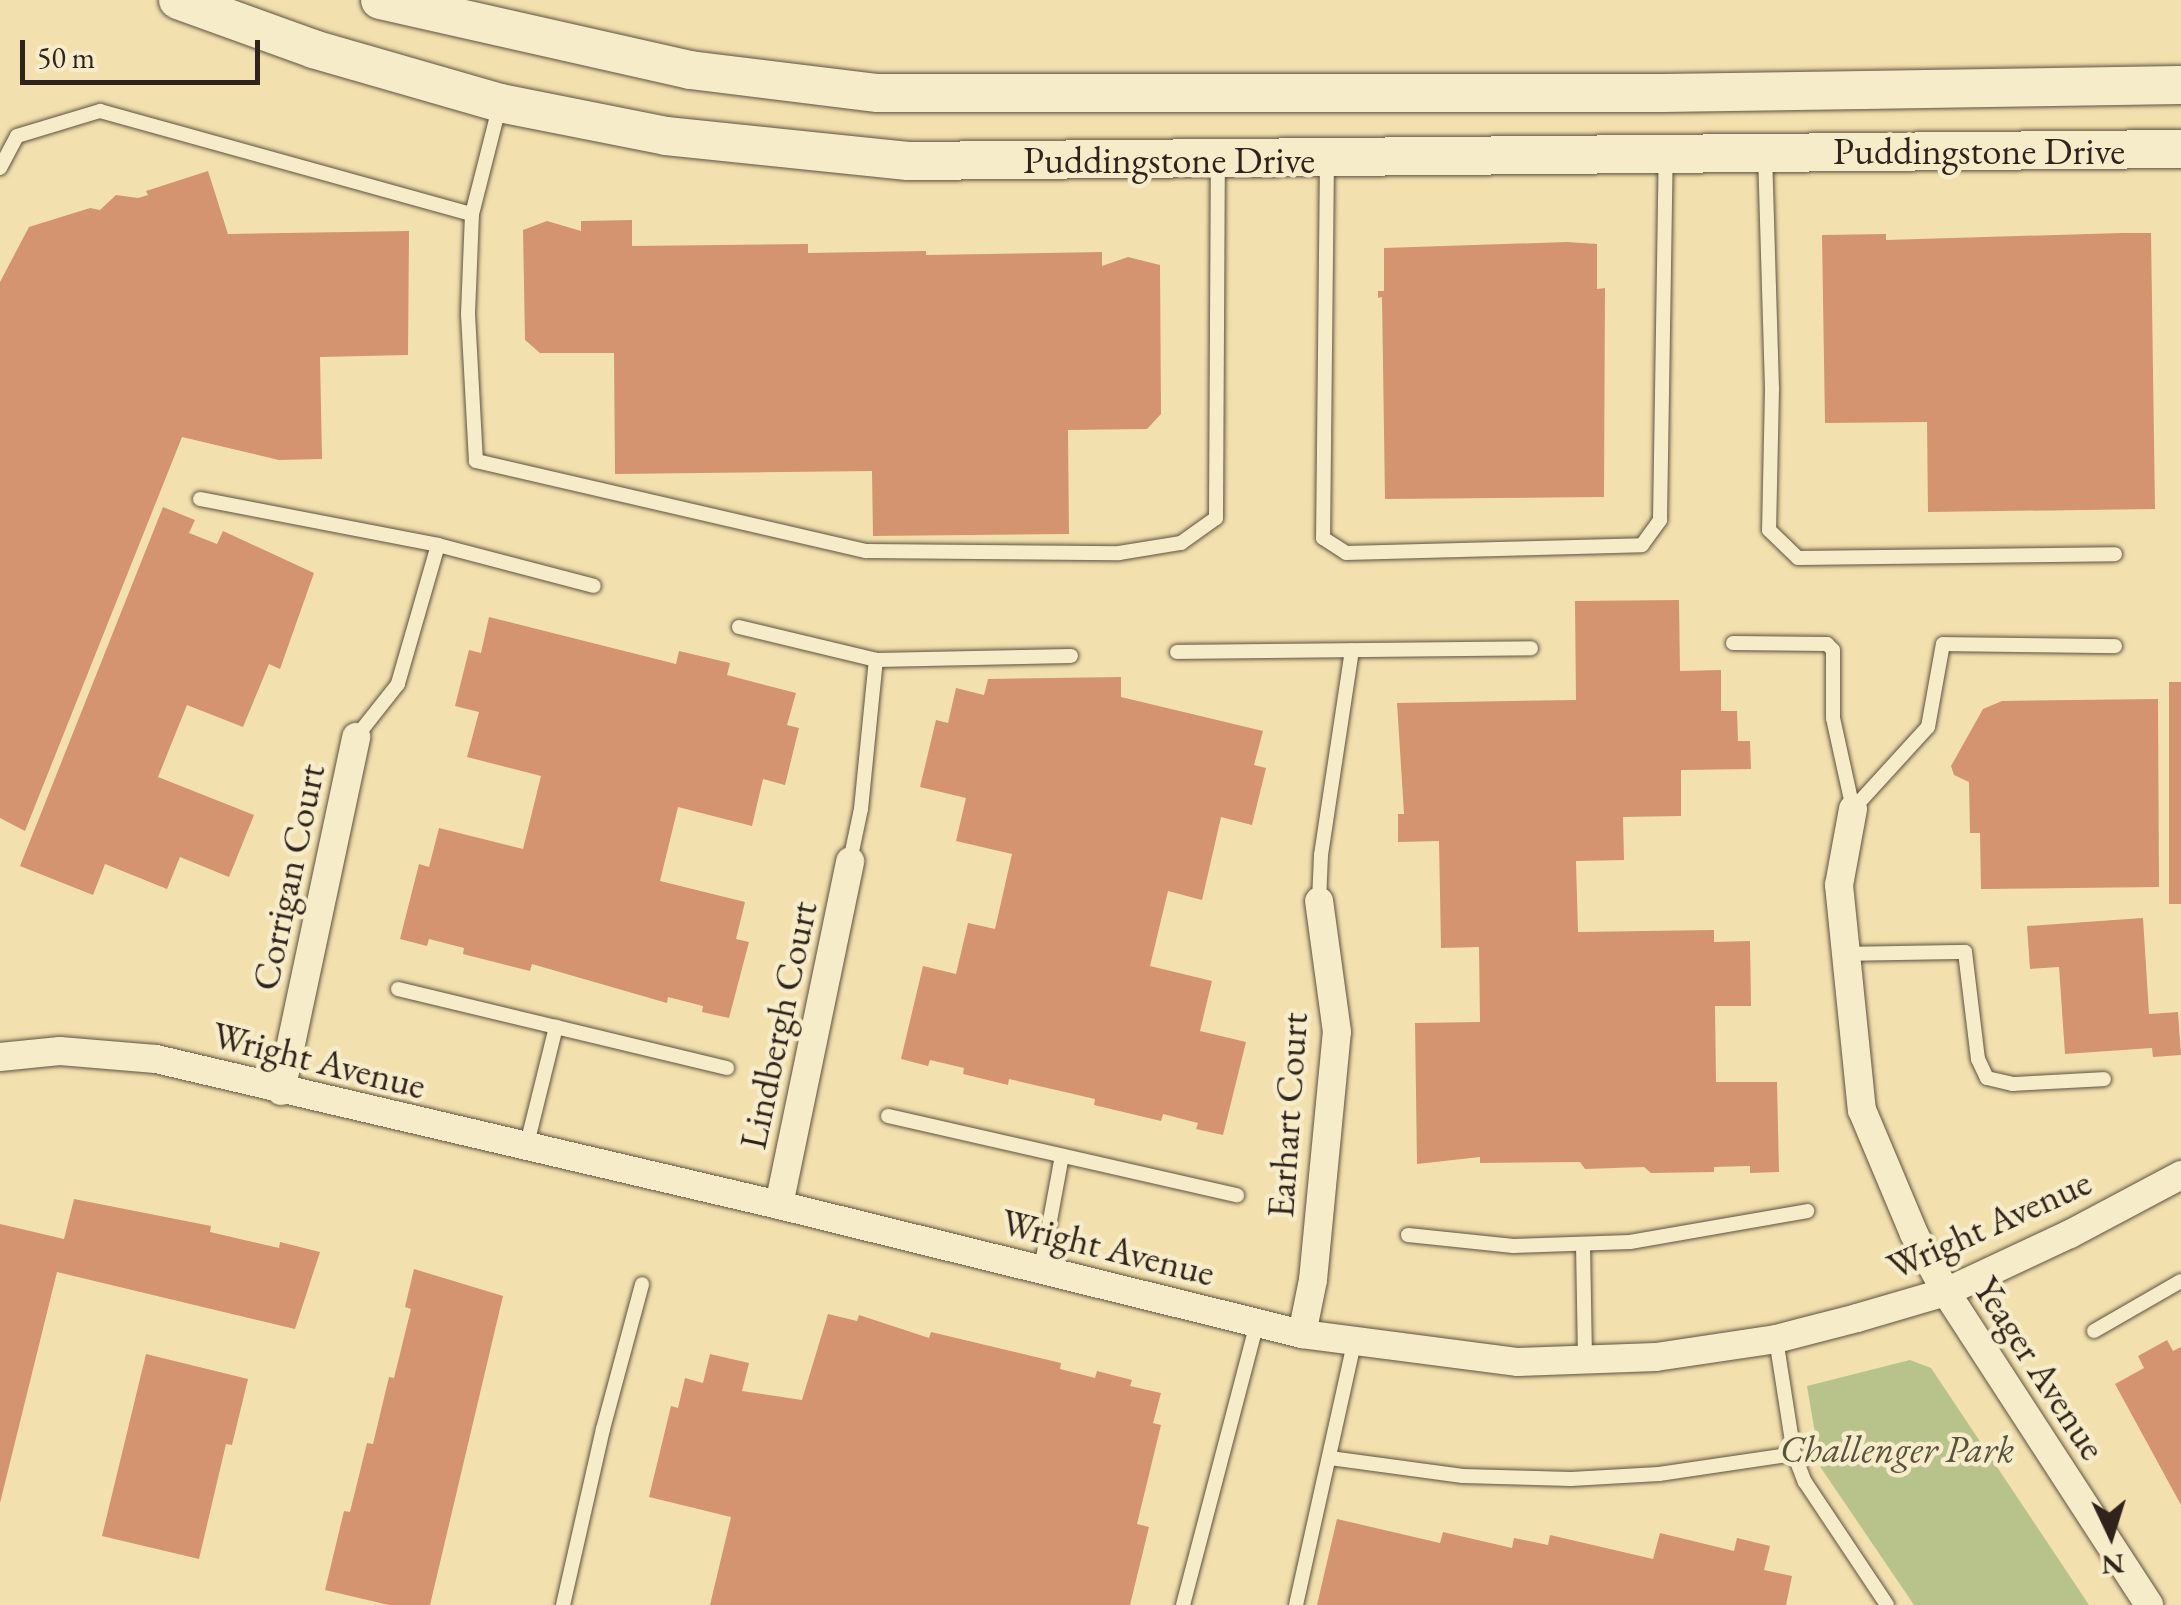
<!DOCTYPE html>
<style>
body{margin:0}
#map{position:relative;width:2181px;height:1605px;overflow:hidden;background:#f2e1ae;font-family:"EB Garamond",serif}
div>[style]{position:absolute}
.green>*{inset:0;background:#b8c38c}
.building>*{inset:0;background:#d3946f;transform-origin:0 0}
.roads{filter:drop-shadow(0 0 2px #605240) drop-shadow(0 0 2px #605240)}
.lane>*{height:14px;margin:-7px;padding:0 7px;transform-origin:7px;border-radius:7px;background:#f7ecca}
.street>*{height:28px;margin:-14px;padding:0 14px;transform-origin:14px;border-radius:14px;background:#f7ecca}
.secondary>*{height:38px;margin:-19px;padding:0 19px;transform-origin:19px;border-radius:19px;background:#f7ecca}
span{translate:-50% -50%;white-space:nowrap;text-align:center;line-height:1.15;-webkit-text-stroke:9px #f7ecca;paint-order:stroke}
.street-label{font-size:38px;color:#30231b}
.park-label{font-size:38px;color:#59533d;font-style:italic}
.north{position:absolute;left:2061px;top:1485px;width:100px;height:100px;-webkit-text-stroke:8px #f7ecca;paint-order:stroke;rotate:176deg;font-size:28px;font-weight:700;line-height:40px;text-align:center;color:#30231b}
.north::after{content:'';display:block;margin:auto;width:35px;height:45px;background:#30231b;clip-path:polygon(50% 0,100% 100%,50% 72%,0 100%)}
.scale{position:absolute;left:20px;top:40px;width:240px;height:45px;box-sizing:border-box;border:5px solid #30231b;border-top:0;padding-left:12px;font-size:30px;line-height:35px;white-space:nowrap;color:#30231b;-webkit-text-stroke:8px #f7ecca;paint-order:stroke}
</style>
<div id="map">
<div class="green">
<div style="clip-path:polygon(1910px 1360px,1931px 1368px,2089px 1605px,1914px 1605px,1821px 1468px,1807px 1386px)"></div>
</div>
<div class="building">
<div style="clip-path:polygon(208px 171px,228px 234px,409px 231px,408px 355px,320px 357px,322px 459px,279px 460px,182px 437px,25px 831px,0 818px,0 282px,29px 227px,90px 208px,100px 210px,116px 195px,138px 198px,148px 195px,146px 191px)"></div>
<div style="clip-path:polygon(632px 220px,632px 246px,808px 244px,808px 253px,926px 251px,926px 255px,1102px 252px,1102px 266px,1128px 257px,1160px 265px,1161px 414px,1147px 429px,1068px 430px,1069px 534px,873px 536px,872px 471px,615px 474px,614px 353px,540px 353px,525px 340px,523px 230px,547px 221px,581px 231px,581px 221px)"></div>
<div style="clip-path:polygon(2121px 233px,2151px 233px,2155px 509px,1928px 512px,1927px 422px,1825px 423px,1822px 235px,1886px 234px,1886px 240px)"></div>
<div style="clip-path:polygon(1567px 242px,1597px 244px,1597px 289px,1605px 288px,1604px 497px,1385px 499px,1382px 297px,1378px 298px,1378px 291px,1384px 291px,1384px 248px)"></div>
<div style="clip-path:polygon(163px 507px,195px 520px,189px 533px,217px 544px,223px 531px,314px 573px,280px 669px,269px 664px,243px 727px,187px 705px,158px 777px,254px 815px,229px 877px,180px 857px,167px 889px,105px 864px,93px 895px,20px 866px)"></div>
<div style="clip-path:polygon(1679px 600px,1680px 671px,1721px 670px,1721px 711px,1737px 711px,1738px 741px,1750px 741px,1751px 769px,1681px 770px,1681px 816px,1623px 817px,1624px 860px,1576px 861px,1578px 932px,1714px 930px,1714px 942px,1750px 941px,1751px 1006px,1715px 1006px,1716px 1082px,1777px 1082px,1779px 1172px,1750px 1173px,1750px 1166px,1714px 1167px,1714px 1172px,1651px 1173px,1644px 1167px,1585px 1169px,1580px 1162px,1480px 1163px,1480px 1157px,1417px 1164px,1415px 1023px,1480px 1022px,1479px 947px,1441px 948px,1439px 841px,1398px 842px,1398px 814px,1404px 814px,1397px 703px,1576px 700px,1575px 601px)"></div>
<div style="clip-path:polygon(489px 617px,676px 664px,679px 651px,730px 663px,727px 675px,796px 693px,787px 725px,799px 728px,785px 785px,763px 779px,752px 826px,678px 807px,660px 881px,745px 902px,736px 939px,749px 942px,729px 1018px,702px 1012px,703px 1006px,668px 997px,667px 1003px,532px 964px,530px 971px,463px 954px,464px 948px,429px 939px,427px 946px,400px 939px,419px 864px,429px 867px,439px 828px,523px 849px,541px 776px,467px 757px,479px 712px,455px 706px,469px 650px,481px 653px)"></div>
<div style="clip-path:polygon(1121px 677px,1121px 697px,1263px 731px,1254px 765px,1266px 768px,1252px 825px,1221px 817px,1202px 900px,1168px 891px,1150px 966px,1212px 981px,1200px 1031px,1246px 1042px,1223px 1135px,1196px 1129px,1198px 1123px,1163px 1114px,1161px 1121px,1094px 1105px,1095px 1099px,1009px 1079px,1008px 1085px,963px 1074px,964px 1068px,930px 1060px,928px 1066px,901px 1059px,923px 966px,956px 974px,968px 923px,995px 929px,1012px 854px,956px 841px,966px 798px,920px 787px,936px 720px,948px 723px,956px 688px,984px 695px,988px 679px)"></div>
<div style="left:2169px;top:682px;width:12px;height:222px"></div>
<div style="clip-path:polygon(2158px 699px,2159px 887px,1981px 889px,1980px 833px,1970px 833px,1969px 782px,1954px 775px,1951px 766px,1983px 709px,2002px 701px)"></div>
<div style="clip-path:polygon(2143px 918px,2149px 1014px,2178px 1012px,2181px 1055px,2153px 1057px,2152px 1048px,2065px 1054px,2059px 967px,2030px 969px,2027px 926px)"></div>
<div style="clip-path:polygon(74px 1199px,211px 1226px,210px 1232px,279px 1248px,280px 1242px,320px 1252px,295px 1329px,57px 1272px,0 1503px,0 1224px,64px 1239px)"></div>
<div style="clip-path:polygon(414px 1269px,503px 1296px,430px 1605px,389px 1605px,325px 1590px,344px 1511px,350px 1512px,367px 1443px,373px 1444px,389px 1377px,394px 1378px,411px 1309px,405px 1307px)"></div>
<div style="clip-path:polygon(828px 1314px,857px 1321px,859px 1315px,929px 1338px,931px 1332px,1061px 1363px,1060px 1369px,1095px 1378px,1097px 1371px,1132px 1380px,1130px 1386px,1161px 1393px,1153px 1423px,1161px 1425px,1137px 1524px,1149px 1527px,1130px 1605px,710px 1605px,731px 1517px,649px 1497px,671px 1406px,678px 1408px,685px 1378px,703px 1383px,710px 1354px,749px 1363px,742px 1391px,802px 1400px)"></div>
<div style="clip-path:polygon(2167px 1340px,2173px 1351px,2181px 1347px,2181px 1505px,2115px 1384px,2144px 1368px,2138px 1356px)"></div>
<div style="clip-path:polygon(146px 1354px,248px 1379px,232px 1445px,226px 1444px,199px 1559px,102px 1536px)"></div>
<div style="clip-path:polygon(1337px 1519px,1440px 1543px,1443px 1532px,1512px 1548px,1514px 1538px,1548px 1545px,1550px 1535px,1653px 1559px,1660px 1533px,1734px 1551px,1737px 1538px,1770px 1546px,1764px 1570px,1792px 1576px,1786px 1605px,1317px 1605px)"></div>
</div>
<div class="roads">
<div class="lane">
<div style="left:1765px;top:153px;width:236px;rotate:88.3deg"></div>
<div style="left:1772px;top:389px;width:141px;rotate:91.2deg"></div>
<div style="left:1769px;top:530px;width:40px;rotate:44deg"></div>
<div style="left:1798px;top:558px;width:317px;rotate:-0.7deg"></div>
<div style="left:1327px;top:159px;width:379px;rotate:90.6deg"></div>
<div style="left:1323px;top:538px;width:27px;rotate:33deg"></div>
<div style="left:1346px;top:553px;width:296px;rotate:-1.5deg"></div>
<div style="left:1642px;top:545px;width:31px;rotate:-54deg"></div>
<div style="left:1660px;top:520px;width:365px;rotate:-89.1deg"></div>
<div style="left:0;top:168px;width:36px;rotate:-62deg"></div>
<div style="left:17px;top:136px;width:87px;rotate:-16.8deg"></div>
<div style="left:100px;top:111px;width:386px;rotate:15.5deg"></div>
<div style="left:472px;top:214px;width:100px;rotate:92.3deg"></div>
<div style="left:468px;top:314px;width:147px;rotate:86.9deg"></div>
<div style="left:476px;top:461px;width:400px;rotate:13deg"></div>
<div style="left:866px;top:551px;width:253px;rotate:0.5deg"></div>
<div style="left:1119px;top:553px;width:63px;rotate:-9.2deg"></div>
<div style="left:1181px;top:543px;width:43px;rotate:-35.5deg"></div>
<div style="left:1216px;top:518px;width:357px;rotate:-89.7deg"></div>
<div style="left:472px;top:214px;width:114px;rotate:-75.7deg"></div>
<div style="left:200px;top:499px;width:242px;rotate:10.9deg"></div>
<div style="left:438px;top:545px;width:145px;rotate:106.1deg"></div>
<div style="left:398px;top:684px;width:68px;rotate:128.4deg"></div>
<div style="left:438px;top:545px;width:161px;rotate:14.7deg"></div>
<div style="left:739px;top:627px;width:141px;rotate:13.5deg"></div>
<div style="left:876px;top:660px;width:195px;rotate:-1.2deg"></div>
<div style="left:1733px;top:643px;width:94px;rotate:0.6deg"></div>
<div style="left:1827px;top:644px;width:8px;rotate:45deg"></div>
<div style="left:1833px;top:650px;width:68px;rotate:90deg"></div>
<div style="left:1833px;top:718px;width:93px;rotate:77.6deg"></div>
<div style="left:1177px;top:652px;width:354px;rotate:-0.6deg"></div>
<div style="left:1853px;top:809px;width:111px;rotate:-47.6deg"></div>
<div style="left:1928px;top:727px;width:84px;rotate:-79.8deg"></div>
<div style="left:1943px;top:644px;width:172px;rotate:0.7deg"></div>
<div style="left:850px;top:861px;width:53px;rotate:-78.1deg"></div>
<div style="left:861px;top:809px;width:150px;rotate:-84.3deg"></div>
<div style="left:1319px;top:901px;width:46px;rotate:-87.5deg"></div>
<div style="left:1321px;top:855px;width:207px;rotate:-81.4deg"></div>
<div style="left:1846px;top:954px;width:119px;rotate:-1deg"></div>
<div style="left:1965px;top:952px;width:108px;rotate:83.1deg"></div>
<div style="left:1978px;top:1059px;width:21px;rotate:65deg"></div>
<div style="left:1987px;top:1078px;width:27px;rotate:13deg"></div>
<div style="left:2013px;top:1084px;width:91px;rotate:-3.1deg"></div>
<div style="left:398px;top:989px;width:163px;rotate:13.5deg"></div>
<div style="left:888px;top:1116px;width:358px;rotate:12.8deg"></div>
<div style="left:526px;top:1148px;width:125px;rotate:-76.1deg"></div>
<div style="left:556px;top:1027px;width:176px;rotate:13.5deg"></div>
<div style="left:1408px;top:1235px;width:106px;rotate:6deg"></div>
<div style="left:1513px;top:1246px;width:117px;rotate:-2deg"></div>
<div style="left:1630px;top:1242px;width:180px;rotate:-9.9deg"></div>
<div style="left:1583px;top:1244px;width:116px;rotate:89deg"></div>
<div style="left:1041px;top:1269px;width:115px;rotate:-79.5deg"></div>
<div style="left:2094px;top:1331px;width:100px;rotate:-29.9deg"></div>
<div style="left:1776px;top:1339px;width:116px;rotate:81.1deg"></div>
<div style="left:1794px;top:1454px;width:30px;rotate:69deg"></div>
<div style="left:1805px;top:1482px;width:148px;rotate:56.3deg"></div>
<div style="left:1330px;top:1458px;width:134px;rotate:7.7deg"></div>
<div style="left:1463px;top:1476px;width:108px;rotate:1.6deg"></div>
<div style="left:1571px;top:1479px;width:88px;rotate:-3.3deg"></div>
<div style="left:1659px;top:1474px;width:136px;rotate:-8.4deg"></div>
<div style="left:563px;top:1605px;width:180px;rotate:-77.2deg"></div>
<div style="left:603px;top:1429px;width:150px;rotate:-74.9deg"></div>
<div style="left:1183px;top:1605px;width:292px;rotate:-75.3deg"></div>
<div style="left:1296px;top:1605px;width:268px;rotate:-77.5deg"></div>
</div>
<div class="street">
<div style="left:1853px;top:809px;width:77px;rotate:100.4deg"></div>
<div style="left:1839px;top:885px;width:226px;rotate:84.2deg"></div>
<div style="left:1862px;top:1110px;width:134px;rotate:67.2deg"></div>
<div style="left:1914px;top:1234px;width:66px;rotate:61.1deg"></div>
<div style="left:1946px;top:1292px;width:373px;rotate:57deg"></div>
<div style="left:0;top:1057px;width:60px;rotate:-5.7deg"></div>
<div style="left:60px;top:1051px;width:96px;rotate:4.8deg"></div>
<div style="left:156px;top:1059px;width:640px;rotate:13.19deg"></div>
<div style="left:779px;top:1205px;width:539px;rotate:13.86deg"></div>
<div style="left:1302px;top:1334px;width:218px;rotate:7.4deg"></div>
<div style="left:1518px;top:1362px;width:138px;rotate:-2.1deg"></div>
<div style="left:1656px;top:1357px;width:121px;rotate:-8.5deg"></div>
<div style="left:1776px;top:1339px;width:84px;rotate:-14.5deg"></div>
<div style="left:1857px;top:1318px;width:93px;rotate:-16.3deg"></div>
<div style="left:1946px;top:1292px;width:137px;rotate:-25.1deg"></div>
<div style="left:2070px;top:1234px;width:126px;rotate:-28deg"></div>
<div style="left:281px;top:1091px;width:362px;rotate:-78deg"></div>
<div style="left:779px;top:1205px;width:351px;rotate:-78.3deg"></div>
<div style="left:1302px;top:1334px;width:55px;rotate:-78.5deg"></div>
<div style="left:1313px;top:1280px;width:249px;rotate:-84.5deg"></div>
<div style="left:1337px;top:1032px;width:132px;rotate:-97.8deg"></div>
</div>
<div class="secondary">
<div style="left:178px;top:0;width:144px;rotate:19.9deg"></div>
<div style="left:313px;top:49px;width:195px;rotate:16.1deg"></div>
<div style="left:500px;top:103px;width:169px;rotate:11.2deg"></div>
<div style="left:666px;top:136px;width:243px;rotate:5.9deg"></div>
<div style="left:908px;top:161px;width:1273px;rotate:-0.54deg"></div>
<div style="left:380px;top:0;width:318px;rotate:12.7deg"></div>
<div style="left:690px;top:70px;width:189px;rotate:7deg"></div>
<div style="left:878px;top:93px;width:785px"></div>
<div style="left:1663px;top:93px;width:518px;rotate:-0.88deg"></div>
</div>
</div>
<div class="street-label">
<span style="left:1979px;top:151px">Puddingstone Drive</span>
<span style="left:1169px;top:160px">Puddingstone Drive</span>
<span style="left:288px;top:877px;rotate:-78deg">Corrigan Court</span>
<span style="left:778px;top:1025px;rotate:-78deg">Lindbergh Court</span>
<span style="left:319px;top:1060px;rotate:14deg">Wright Avenue</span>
<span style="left:1287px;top:1115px;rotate:-86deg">Earhart Court</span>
<span style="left:1989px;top:1224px;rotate:-24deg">Wright Avenue</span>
<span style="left:1108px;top:1247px;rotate:14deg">Wright Avenue</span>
<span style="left:2040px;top:1368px;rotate:57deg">Yeager Avenue</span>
</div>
<div class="park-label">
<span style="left:1897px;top:1449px">Challenger Park</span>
</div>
<div class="north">N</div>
<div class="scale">50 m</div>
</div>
